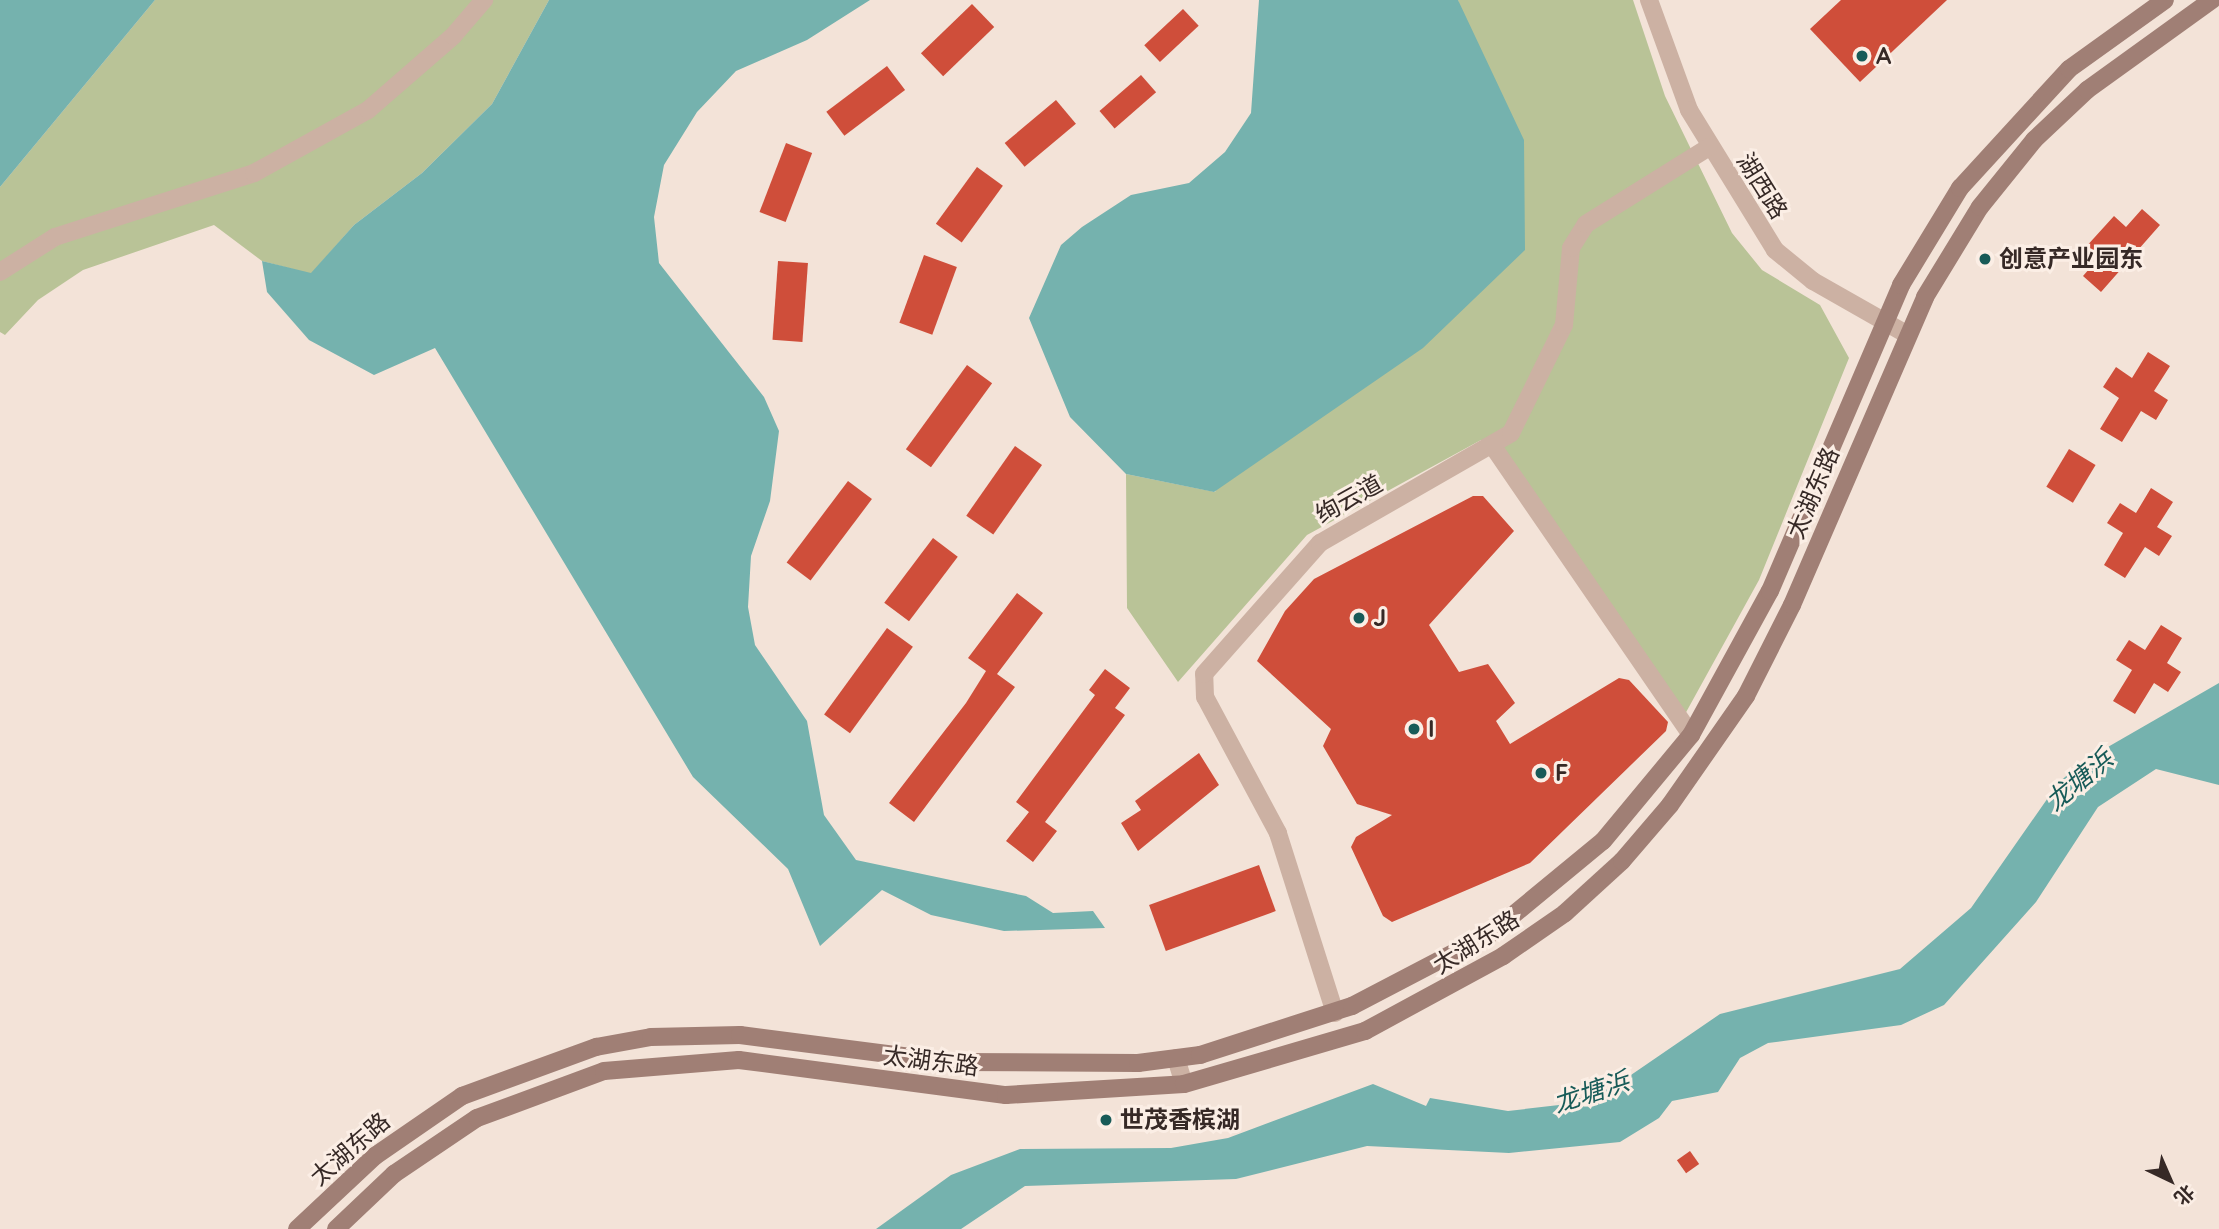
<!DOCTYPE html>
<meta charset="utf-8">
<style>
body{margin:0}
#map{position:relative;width:2219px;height:1229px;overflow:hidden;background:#f3e3d8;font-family:Quicksand,"Noto Sans SC",sans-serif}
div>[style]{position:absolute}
.green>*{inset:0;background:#b9c397}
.water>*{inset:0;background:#75b2ae}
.building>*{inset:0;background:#cf4e3a;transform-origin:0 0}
.minor>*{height:18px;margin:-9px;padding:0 9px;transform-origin:9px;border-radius:9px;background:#ccb1a3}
.tertiary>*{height:18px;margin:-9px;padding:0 9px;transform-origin:9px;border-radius:9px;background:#ccb1a3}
.secondary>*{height:18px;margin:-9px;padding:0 9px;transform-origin:9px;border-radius:9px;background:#a07f75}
.dots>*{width:19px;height:19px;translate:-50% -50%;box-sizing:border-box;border:4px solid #fbeee5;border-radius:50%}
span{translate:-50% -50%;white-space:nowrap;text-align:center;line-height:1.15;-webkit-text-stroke:6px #fbeee5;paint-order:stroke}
.poi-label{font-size:24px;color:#362926;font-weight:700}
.left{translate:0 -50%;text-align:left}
.street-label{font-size:24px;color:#362926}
.water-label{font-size:26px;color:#185b58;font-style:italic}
.north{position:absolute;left:2135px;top:1145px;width:70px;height:70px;-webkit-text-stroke:5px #fbeee5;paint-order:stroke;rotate:136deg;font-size:19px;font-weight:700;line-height:28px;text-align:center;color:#362926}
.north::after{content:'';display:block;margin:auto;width:24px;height:32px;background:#362926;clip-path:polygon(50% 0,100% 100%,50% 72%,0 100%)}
</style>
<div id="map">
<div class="green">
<div style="clip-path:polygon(155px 0,549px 0,492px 104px,422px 173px,354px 225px,311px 274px,262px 261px,214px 225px,83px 270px,38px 300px,5px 335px,0 332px,0 187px)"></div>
<div style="clip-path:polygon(1458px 0,1633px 0,1665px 96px,1732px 233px,1762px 270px,1820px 305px,1849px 358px,1759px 580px,1679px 725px,1481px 440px,1307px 535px,1178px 682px,1127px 608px,1126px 474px,1215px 492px,1460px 8px)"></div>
</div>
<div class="water">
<div style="clip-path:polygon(0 0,155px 0,0 187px)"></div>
<div style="clip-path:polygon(549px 0,870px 0,807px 40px,736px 71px,697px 112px,664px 165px,654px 217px,659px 263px,764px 397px,779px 431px,770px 501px,751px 556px,748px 607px,755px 645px,807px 721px,824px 815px,856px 860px,1026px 896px,1053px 913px,1093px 911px,1105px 928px,1004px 931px,931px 915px,882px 890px,820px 946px,788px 869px,693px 777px,435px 348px,374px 375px,309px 340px,267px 292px,262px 261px,311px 273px,354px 225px,422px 173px,492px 104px)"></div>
<div style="clip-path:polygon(1259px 0,1458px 0,1524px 140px,1525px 250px,1423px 348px,1214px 492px,1126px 474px,1070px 417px,1029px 318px,1061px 245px,1082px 227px,1131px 195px,1189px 183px,1225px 152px,1251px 113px)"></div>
<div style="clip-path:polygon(2219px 683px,2219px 785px,2156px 769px,2098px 807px,2036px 902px,1944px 1005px,1901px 1025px,1768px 1043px,1740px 1058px,1718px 1092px,1672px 1101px,1659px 1118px,1620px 1142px,1509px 1153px,1367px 1146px,1236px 1179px,1025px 1186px,961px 1229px,876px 1229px,951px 1175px,1020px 1149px,1171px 1148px,1228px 1138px,1373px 1084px,1426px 1106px,1430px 1098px,1508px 1111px,1559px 1105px,1612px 1088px,1720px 1014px,1900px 969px,1971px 908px,2059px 782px,2087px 759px)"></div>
</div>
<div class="building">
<div style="clip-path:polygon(1841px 0,1947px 0,1860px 82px,1810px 29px)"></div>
<div style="left:972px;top:4px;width:32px;height:71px;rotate:46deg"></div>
<div style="left:1183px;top:9px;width:23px;height:53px;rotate:47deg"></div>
<div style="left:887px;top:66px;width:30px;height:76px;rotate:53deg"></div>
<div style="left:1141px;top:75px;width:23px;height:55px;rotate:49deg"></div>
<div style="left:1056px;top:100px;width:31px;height:67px;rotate:50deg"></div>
<div style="left:786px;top:143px;width:28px;height:74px;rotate:21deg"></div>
<div style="left:977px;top:167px;width:32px;height:70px;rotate:36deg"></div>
<div style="clip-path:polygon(2142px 209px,2160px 225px,2101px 292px,2083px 276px,2097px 260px,2084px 249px,2114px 216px,2126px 227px)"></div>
<div style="left:924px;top:255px;width:35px;height:72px;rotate:20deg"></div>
<div style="left:778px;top:261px;width:30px;height:79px;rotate:4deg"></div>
<div style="clip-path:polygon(2148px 352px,2170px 366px,2154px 391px,2168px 400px,2156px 420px,2141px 411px,2122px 442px,2100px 429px,2119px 398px,2103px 387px,2116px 367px,2132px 378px)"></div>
<div style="left:967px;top:365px;width:31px;height:104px;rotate:36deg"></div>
<div style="left:1015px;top:446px;width:33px;height:85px;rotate:35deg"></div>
<div style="left:2069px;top:449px;width:31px;height:44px;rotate:31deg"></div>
<div style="left:848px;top:481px;width:30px;height:102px;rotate:37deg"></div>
<div style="clip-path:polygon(2151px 488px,2173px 502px,2157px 527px,2172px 536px,2159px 556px,2145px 547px,2125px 578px,2104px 565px,2123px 533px,2107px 523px,2120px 503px,2136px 513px)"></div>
<div style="clip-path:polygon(1473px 496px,1483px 496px,1514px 531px,1429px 625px,1459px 672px,1488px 664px,1515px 703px,1496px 721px,1510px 744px,1619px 678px,1629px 680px,1668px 722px,1666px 731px,1530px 863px,1392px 922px,1383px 916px,1351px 847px,1356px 837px,1392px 815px,1357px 804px,1323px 746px,1331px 729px,1257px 661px,1285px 611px,1314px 579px)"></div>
<div style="left:933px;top:538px;width:31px;height:81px;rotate:37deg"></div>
<div style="clip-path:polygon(1017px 593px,1043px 613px,997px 674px,1015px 687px,914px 822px,889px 803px,966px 703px,986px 671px,968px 658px)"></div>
<div style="clip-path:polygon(2161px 625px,2182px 638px,2167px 663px,2181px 672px,2168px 692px,2154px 683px,2135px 714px,2113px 701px,2132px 670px,2116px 660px,2129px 640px,2145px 650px)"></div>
<div style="left:887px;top:628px;width:32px;height:107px;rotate:36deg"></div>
<div style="clip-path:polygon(1105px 669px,1130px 688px,1115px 708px,1125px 715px,1045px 822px,1057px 831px,1033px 862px,1006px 841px,1029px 812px,1016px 802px,1095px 695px,1089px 690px)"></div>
<div style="clip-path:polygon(1199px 753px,1219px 785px,1138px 851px,1121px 823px,1141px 810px,1135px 801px)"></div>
<div style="left:1259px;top:865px;width:49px;height:117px;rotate:70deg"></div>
<div style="left:1690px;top:1151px;width:16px;height:16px;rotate:55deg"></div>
</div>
<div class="minor">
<div style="left:1649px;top:0;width:117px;rotate:70deg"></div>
<div style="left:1689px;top:110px;width:164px;rotate:58.4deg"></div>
<div style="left:1775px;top:250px;width:49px;rotate:39.2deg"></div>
<div style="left:1813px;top:281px;width:109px;rotate:29.6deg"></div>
<div style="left:0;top:272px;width:65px;rotate:-32.5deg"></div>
<div style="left:55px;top:237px;width:209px;rotate:-17.8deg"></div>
<div style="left:254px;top:173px;width:130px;rotate:-28.9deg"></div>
<div style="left:368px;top:110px;width:113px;rotate:-41deg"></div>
<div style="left:453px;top:36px;width:48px;rotate:-49.3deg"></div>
<div style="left:1494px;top:448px;width:348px;rotate:55.5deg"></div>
<div style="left:1335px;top:1013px;width:189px;rotate:-107.6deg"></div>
<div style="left:1278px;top:833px;width:154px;rotate:-118.2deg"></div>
<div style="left:1205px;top:697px;width:23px;rotate:-92deg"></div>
<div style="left:1204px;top:674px;width:175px;rotate:-48.5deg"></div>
<div style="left:1320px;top:543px;width:220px;rotate:-29.9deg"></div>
<div style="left:1511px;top:433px;width:120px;rotate:-63.9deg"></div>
<div style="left:1564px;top:325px;width:77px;rotate:-84.8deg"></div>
<div style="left:1571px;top:248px;width:28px;rotate:-58deg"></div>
<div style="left:1586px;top:224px;width:145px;rotate:-32deg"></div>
</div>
<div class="tertiary">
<div style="left:1176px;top:1058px;width:27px;rotate:73deg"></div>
</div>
<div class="secondary">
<div style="left:297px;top:1229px;width:107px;rotate:-43.1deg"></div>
<div style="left:375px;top:1156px;width:106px;rotate:-34.6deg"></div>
<div style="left:462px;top:1096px;width:143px;rotate:-20.1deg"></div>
<div style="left:596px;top:1047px;width:56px;rotate:-10.3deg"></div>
<div style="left:651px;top:1037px;width:89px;rotate:-1.3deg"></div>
<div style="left:740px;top:1035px;width:213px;rotate:7.3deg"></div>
<div style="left:951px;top:1062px;width:187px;rotate:0.3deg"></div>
<div style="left:1138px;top:1063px;width:63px;rotate:-7.4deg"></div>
<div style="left:1200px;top:1055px;width:160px;rotate:-17.9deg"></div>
<div style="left:1352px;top:1006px;width:156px;rotate:-27.6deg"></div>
<div style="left:1490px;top:934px;width:146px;rotate:-39.5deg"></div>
<div style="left:1603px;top:841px;width:138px;rotate:-50.3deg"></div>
<div style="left:1691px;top:735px;width:164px;rotate:-61.3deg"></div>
<div style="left:1770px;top:591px;width:333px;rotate:-66.8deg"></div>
<div style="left:1901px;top:285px;width:114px;rotate:-58.7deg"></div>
<div style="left:1960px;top:188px;width:161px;rotate:-47.5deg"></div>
<div style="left:2069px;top:69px;width:118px;rotate:-35.7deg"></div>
<div style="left:336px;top:1229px;width:80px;rotate:-43.5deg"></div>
<div style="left:394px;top:1174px;width:100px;rotate:-34deg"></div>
<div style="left:477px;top:1118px;width:135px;rotate:-20.3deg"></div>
<div style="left:604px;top:1071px;width:135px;rotate:-4.7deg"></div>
<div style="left:739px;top:1060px;width:269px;rotate:7.5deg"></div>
<div style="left:1006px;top:1095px;width:178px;rotate:-3.5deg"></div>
<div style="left:1184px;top:1084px;width:189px;rotate:-16.3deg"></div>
<div style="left:1365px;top:1031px;width:157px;rotate:-28.5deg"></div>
<div style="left:1503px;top:956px;width:75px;rotate:-34.7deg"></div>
<div style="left:1565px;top:913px;width:77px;rotate:-42.4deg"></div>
<div style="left:1622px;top:861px;width:74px;rotate:-49.4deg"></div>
<div style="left:1670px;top:805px;width:133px;rotate:-55.1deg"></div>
<div style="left:1746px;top:696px;width:102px;rotate:-63.2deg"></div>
<div style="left:1792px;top:605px;width:335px;rotate:-66.6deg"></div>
<div style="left:1925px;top:297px;width:105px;rotate:-58.6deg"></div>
<div style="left:1980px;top:207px;width:86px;rotate:-51.1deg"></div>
<div style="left:2034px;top:140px;width:73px;rotate:-43.3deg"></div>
<div style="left:2087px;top:90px;width:154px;rotate:-35.8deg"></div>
</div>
<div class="dots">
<div style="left:1862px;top:56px;background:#185b58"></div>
<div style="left:1985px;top:259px;background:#185b58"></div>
<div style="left:1359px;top:618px;background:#185b58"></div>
<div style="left:1414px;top:729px;background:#185b58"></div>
<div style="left:1541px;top:773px;background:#185b58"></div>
<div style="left:1106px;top:1120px;background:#185b58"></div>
</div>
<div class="poi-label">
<span class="left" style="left:1876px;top:56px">A</span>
<span class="left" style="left:1999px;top:259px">创意产业园东</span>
<span class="left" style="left:1373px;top:618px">J</span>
<span class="left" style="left:1428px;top:729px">I</span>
<span class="left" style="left:1555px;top:773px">F</span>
<span class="left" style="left:1120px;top:1120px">世茂香槟湖</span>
</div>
<div class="street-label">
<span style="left:1762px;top:186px;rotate:58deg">湖西路</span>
<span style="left:1813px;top:493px;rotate:-67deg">太湖东路</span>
<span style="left:1349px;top:499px;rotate:-29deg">绚云道</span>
<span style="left:1476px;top:942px;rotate:-32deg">太湖东路</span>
<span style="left:931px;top:1061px;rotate:7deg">太湖东路</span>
<span style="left:350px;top:1149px;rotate:-41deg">太湖东路</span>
</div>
<div class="water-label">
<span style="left:2079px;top:780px;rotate:-40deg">龙塘浜</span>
<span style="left:1591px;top:1092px;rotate:-18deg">龙塘浜</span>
</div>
<div class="north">北</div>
</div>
